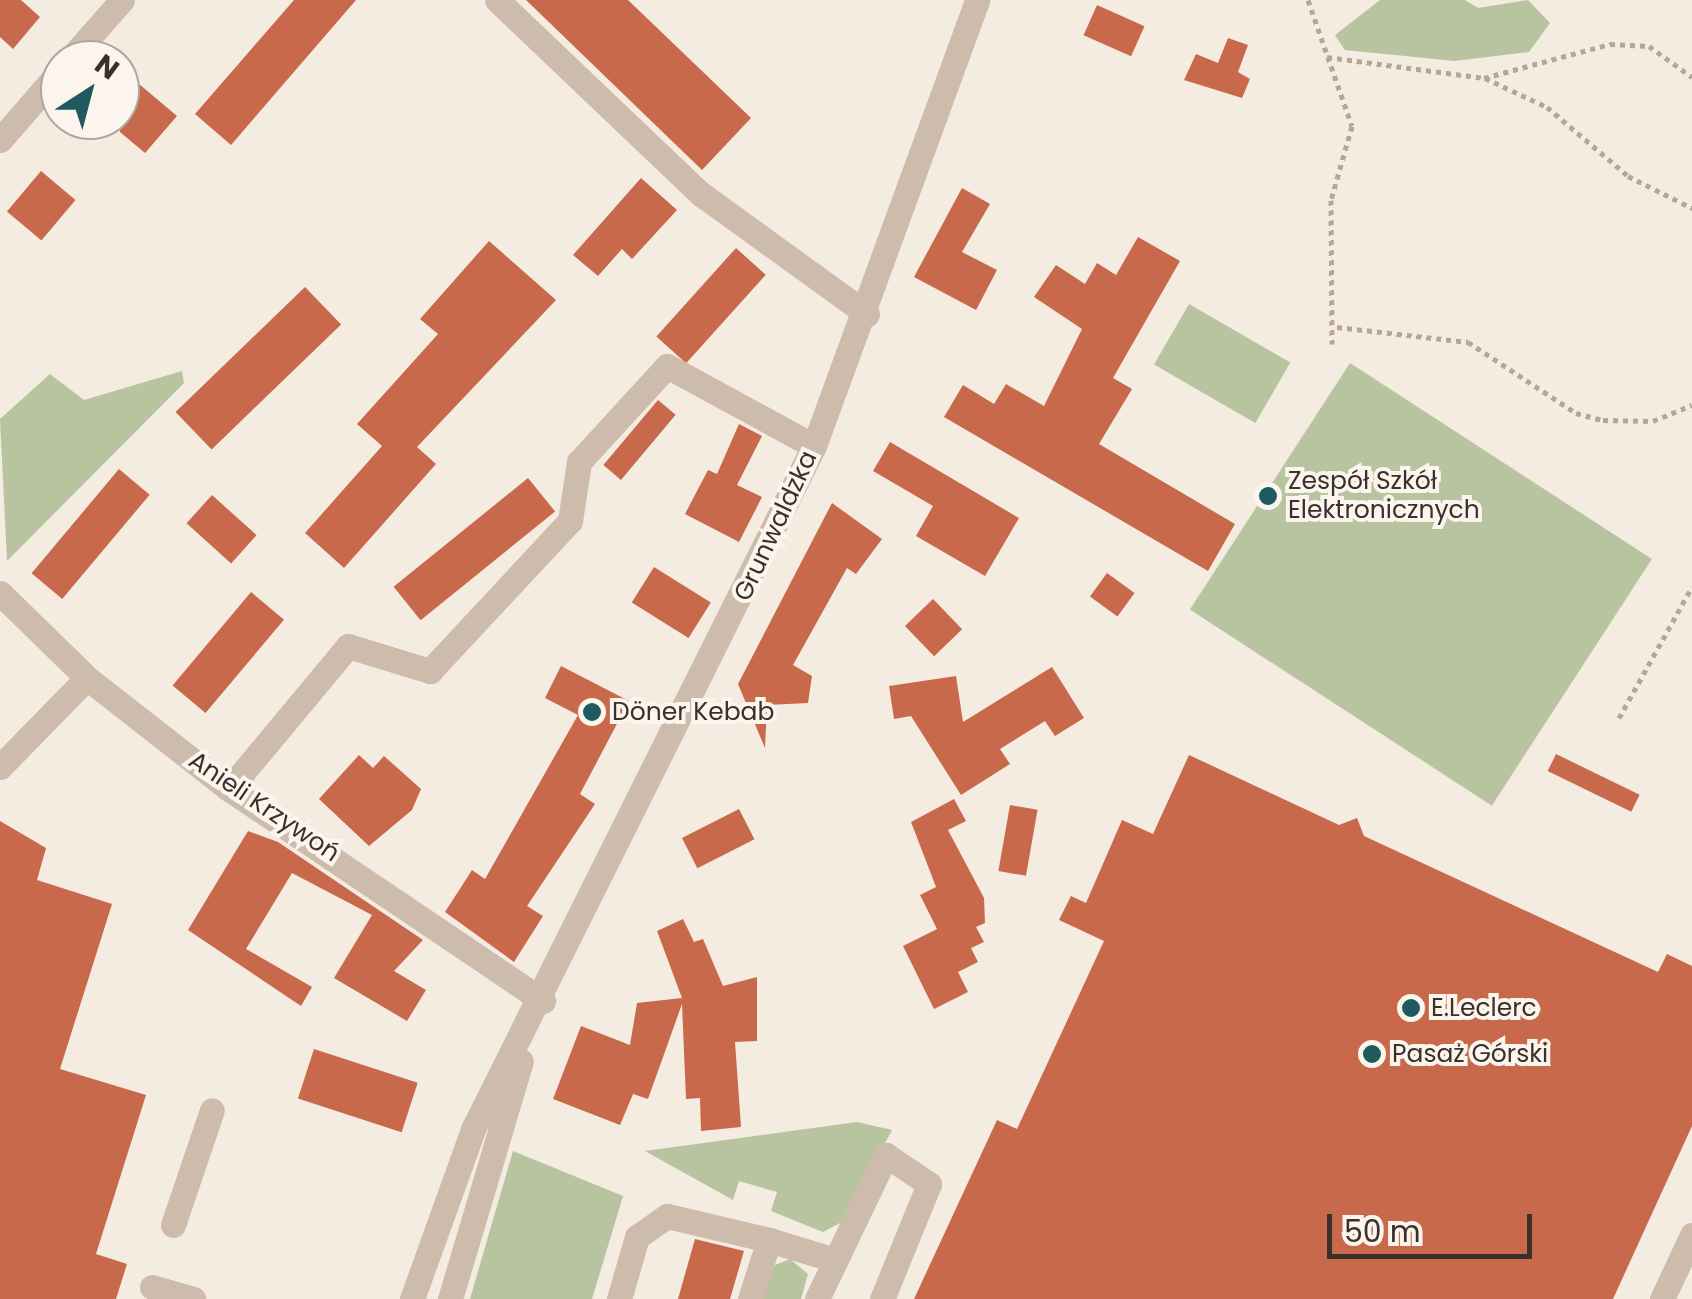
<!DOCTYPE html>
<meta charset="utf-8">
<style>
body{margin:0}
#map{position:relative;width:1692px;height:1299px;overflow:hidden;background:#f4ebe1;font-family:Poppins,sans-serif}
div>[style]{position:absolute}
.green>*{inset:0;background:#b8c4a0;transform-origin:0 0}
.building>*{inset:0;background:#c8694b;transform-origin:0 0}
.path>*{height:5px;margin-top:-2.5px;transform-origin:0;background:repeating-linear-gradient(90deg,#b9a596 0 5px,transparent 0 10px)}
.minor>*{height:25px;margin:-12.5px;padding:0 12.5px;transform-origin:12.5px;border-radius:12.5px;background:#cdbbac}
.dots>*{width:28px;height:28px;translate:-50% -50%;box-sizing:border-box;border:5px solid #fbf5ee;border-radius:50%}
span{translate:-50% -50%;white-space:nowrap;text-align:center;line-height:1.15;-webkit-text-stroke:8px #fbf5ee;paint-order:stroke}
.poi-label{font-size:25px;color:#3b302b}
.left{translate:0 -50%;text-align:left}
.street-label{font-size:25px;color:#3b302b}
.north{position:absolute;left:40px;top:40px;width:100px;height:100px;box-sizing:border-box;background:#fbf5ee;border:2px solid #aea6a0;border-radius:50%;rotate:36deg;font-size:28px;font-weight:700;line-height:40px;text-align:center;color:#3b302b}
.north::after{content:'';display:block;margin:auto;width:35px;height:45px;background:#1f5a5e;clip-path:polygon(50% 0,100% 100%,50% 72%,0 100%)}
.scale{position:absolute;left:1327px;top:1214px;width:205px;height:45px;box-sizing:border-box;border:5px solid #3b302b;border-top:0;padding-left:12px;font-size:30px;line-height:35px;white-space:nowrap;color:#3b302b;-webkit-text-stroke:8px #fbf5ee;paint-order:stroke}
</style>
<div id="map">
<div class="green">
<div style="clip-path:polygon(1380px 0,1465px 0,1478px 8px,1528px 0,1550px 23px,1529px 52px,1455px 61px,1345px 50px,1335px 35px)"></div>
<div style="left:1189px;top:304px;width:117px;height:70px;rotate:30deg"></div>
<div style="left:1350px;top:363px;width:360px;height:294px;rotate:33deg"></div>
<div style="clip-path:polygon(182px 371px,184px 383px,7px 561px,0 419px,50px 374px,84px 400px)"></div>
<div style="clip-path:polygon(857px 1122px,892px 1130px,842px 1222px,823px 1232px,771px 1211px,777px 1192px,739px 1181px,733px 1200px,645px 1151px)"></div>
<div style="clip-path:polygon(513px 1151px,623px 1196px,592px 1299px,470px 1299px)"></div>
<div style="clip-path:polygon(790px 1259px,808px 1274px,801px 1299px,763px 1299px,770px 1267px)"></div>
</div>
<div class="building">
<div style="clip-path:polygon(0 0,21px 0,40px 17px,13px 49px,0 37px)"></div>
<div style="clip-path:polygon(294px 0,356px 0,231px 145px,195px 114px)"></div>
<div style="clip-path:polygon(526px 0,628px 0,751px 118px,702px 170px)"></div>
<div style="left:1097px;top:5px;width:52px;height:33px;rotate:24deg"></div>
<div style="clip-path:polygon(1228px 38px,1248px 45px,1238px 72px,1250px 79px,1242px 98px,1184px 80px,1196px 54px,1218px 63px)"></div>
<div style="clip-path:polygon(120px 68px,177px 116px,145px 153px,120px 132px)"></div>
<div style="left:41px;top:171px;width:45px;height:53px;rotate:40deg"></div>
<div style="clip-path:polygon(641px 178px,677px 210px,632px 259px,622px 249px,598px 276px,573px 255px)"></div>
<div style="clip-path:polygon(962px 188px,990px 204px,962px 252px,997px 270px,976px 310px,914px 277px)"></div>
<div style="clip-path:polygon(1138px 237px,1180px 261px,1113px 378px,1132px 389px,1099px 444px,1235px 524px,1208px 571px,944px 417px,963px 385px,994px 404px,1006px 384px,1044px 406px,1082px 329px,1034px 297px,1056px 265px,1085px 284px,1097px 263px,1116px 275px)"></div>
<div style="clip-path:polygon(489px 241px,556px 300px,417px 447px,436px 464px,344px 568px,305px 533px,382px 446px,357px 424px,438px 334px,420px 319px)"></div>
<div style="left:736px;top:248px;width:40px;height:119px;rotate:42deg"></div>
<div style="left:305px;top:287px;width:52px;height:180px;rotate:46deg"></div>
<div style="left:658px;top:400px;width:23px;height:85px;rotate:40deg"></div>
<div style="clip-path:polygon(739px 424px,762px 436px,737px 485px,762px 497px,739px 542px,685px 514px,708px 470px,717px 474px)"></div>
<div style="clip-path:polygon(890px 442px,1019px 518px,985px 576px,916px 536px,933px 506px,873px 471px)"></div>
<div style="left:119px;top:469px;width:40px;height:136px;rotate:40deg"></div>
<div style="left:528px;top:478px;width:43px;height:173px;rotate:51deg"></div>
<div style="left:212px;top:495px;width:60px;height:38px;rotate:42deg"></div>
<div style="clip-path:polygon(832px 503px,882px 539px,856px 574px,847px 568px,793px 665px,812px 676px,808px 703px,767px 705px,765px 748px,738px 684px)"></div>
<div style="left:654px;top:567px;width:67px;height:42px;rotate:32deg"></div>
<div style="left:1107px;top:573px;width:34px;height:29px;rotate:36deg"></div>
<div style="left:251px;top:592px;width:43px;height:122px;rotate:40deg"></div>
<div style="left:933px;top:599px;width:42px;height:39px;rotate:46deg"></div>
<div style="clip-path:polygon(561px 666px,629px 701px,580px 794px,595px 804px,527px 906px,543px 916px,514px 962px,445px 912px,472px 870px,485px 879px,578px 715px,545px 698px)"></div>
<div style="clip-path:polygon(1052px 667px,1084px 718px,1055px 736px,1045px 721px,1000px 749px,1010px 764px,961px 795px,911px 716px,894px 719px,889px 686px,956px 676px,963px 722px)"></div>
<div style="left:1556px;top:754px;width:93px;height:19px;rotate:26deg"></div>
<div style="clip-path:polygon(359px 755px,373px 768px,384px 756px,421px 789px,412px 810px,369px 846px,319px 799px)"></div>
<div style="clip-path:polygon(1189px 755px,1339px 825px,1357px 818px,1364px 836px,1658px 972px,1667px 954px,1692px 966px,1692px 1126px,1613px 1299px,914px 1299px,997px 1120px,1017px 1129px,1104px 941px,1059px 920px,1071px 896px,1086px 903px,1122px 820px,1153px 834px)"></div>
<div style="clip-path:polygon(954px 799px,966px 821px,948px 830px,984px 898px,985px 923px,976px 927px,984px 942px,971px 948px,978px 962px,958px 972px,968px 992px,934px 1009px,903px 946px,937px 929px,920px 895px,936px 887px,911px 822px)"></div>
<div style="left:1010px;top:805px;width:28px;height:67px;rotate:10deg"></div>
<div style="left:739px;top:809px;width:34px;height:64px;rotate:63deg"></div>
<div style="clip-path:polygon(0 821px,46px 848px,37px 880px,112px 904px,60px 1069px,146px 1095px,96px 1254px,127px 1264px,116px 1299px,0 1299px)"></div>
<div style="clip-path:polygon(248px 831px,278px 842px,423px 940px,394px 971px,426px 990px,407px 1021px,334px 978px,372px 915px,292px 873px,246px 949px,312px 987px,301px 1006px,188px 930px)"></div>
<div style="clip-path:polygon(683px 919px,694px 942px,703px 939px,723px 986px,757px 977px,757px 1041px,735px 1042px,741px 1127px,701px 1131px,700px 1098px,686px 1099px,682px 1004px,648px 1099px,633px 1094px,620px 1125px,553px 1099px,581px 1026px,630px 1045px,637px 1003px,682px 998px,657px 931px)"></div>
<div style="left:314px;top:1049px;width:109px;height:52px;rotate:18deg"></div>
<div style="clip-path:polygon(695px 1239px,744px 1251px,730px 1299px,678px 1299px)"></div>
</div>
<div class="path">
<div style="left:1308px;top:0;width:133px;rotate:70.8deg"></div>
<div style="left:1352px;top:126px;width:77px;rotate:105.8deg"></div>
<div style="left:1331px;top:200px;width:144px;rotate:89.6deg"></div>
<div style="left:1327px;top:57px;width:159px;rotate:7.6deg"></div>
<div style="left:1485px;top:78px;width:68px;rotate:25.1deg"></div>
<div style="left:1547px;top:107px;width:106px;rotate:40.4deg"></div>
<div style="left:1628px;top:176px;width:72px;rotate:26.6deg"></div>
<div style="left:1484px;top:78px;width:131px;rotate:-15.1deg"></div>
<div style="left:1610px;top:44px;width:39px;rotate:3deg"></div>
<div style="left:1649px;top:46px;width:53px;rotate:35.8deg"></div>
<div style="left:1337px;top:327px;width:132px;rotate:6.5deg"></div>
<div style="left:1468px;top:342px;width:129px;rotate:33.3deg"></div>
<div style="left:1576px;top:413px;width:28px;rotate:15deg"></div>
<div style="left:1603px;top:420px;width:50px;rotate:1.1deg"></div>
<div style="left:1653px;top:421px;width:42px;rotate:-22.3deg"></div>
<div style="left:1619px;top:718px;width:150px;rotate:-60.9deg"></div>
</div>
<div class="minor">
<div style="left:497px;top:0;width:282px;rotate:43.6deg"></div>
<div style="left:701px;top:194px;width:205px;rotate:35.9deg"></div>
<div style="left:69px;top:60px;width:80px;rotate:-48.5deg"></div>
<div style="left:0;top:140px;width:91px;rotate:-49deg"></div>
<div style="left:0;top:593px;width:122px;rotate:44.3deg"></div>
<div style="left:87px;top:678px;width:180px;rotate:38deg"></div>
<div style="left:229px;top:789px;width:379px;rotate:34deg"></div>
<div style="left:0;top:767px;width:124px;rotate:-45.7deg"></div>
<div style="left:229px;top:789px;width:186px;rotate:-50.2deg"></div>
<div style="left:348px;top:646px;width:86px;rotate:17deg"></div>
<div style="left:430px;top:671px;width:205px;rotate:-47deg"></div>
<div style="left:570px;top:521px;width:60px;rotate:-81.3deg"></div>
<div style="left:579px;top:462px;width:130px;rotate:-47.5deg"></div>
<div style="left:667px;top:366px;width:167px;rotate:28.6deg"></div>
<div style="left:173px;top:1225px;width:121px;rotate:-71.3deg"></div>
<div style="left:152px;top:1287px;width:43px;rotate:16.3deg"></div>
<div style="left:412px;top:1299px;width:183px;rotate:-70.2deg"></div>
<div style="left:474px;top:1127px;width:761px;rotate:-63.47deg"></div>
<div style="left:814px;top:446px;width:475px;rotate:-69.9deg"></div>
<div style="left:450px;top:1299px;width:248px;rotate:-73.4deg"></div>
<div style="left:619px;top:1299px;width:65px;rotate:-73.8deg"></div>
<div style="left:637px;top:1237px;width:37px;rotate:-35deg"></div>
<div style="left:667px;top:1216px;width:105px;rotate:13.2deg"></div>
<div style="left:750px;top:1299px;width:62px;rotate:-72.1deg"></div>
<div style="left:769px;top:1240px;width:69px;rotate:16.9deg"></div>
<div style="left:817px;top:1299px;width:160px;rotate:-64.4deg"></div>
<div style="left:886px;top:1155px;width:52px;rotate:34deg"></div>
<div style="left:929px;top:1184px;width:124px;rotate:112.2deg"></div>
<div style="left:1662px;top:1299px;width:71px;rotate:-64.9deg"></div>
</div>
<div class="dots">
<div style="left:1268px;top:496px;background:#1f5a5e"></div>
<div style="left:592px;top:712px;background:#1f5a5e"></div>
<div style="left:1411px;top:1008px;background:#1f5a5e"></div>
<div style="left:1372px;top:1054px;background:#1f5a5e"></div>
</div>
<div class="poi-label">
<span class="left" style="left:1288px;top:496px">Zespół Szkół<br>Elektronicznych</span>
<span class="left" style="left:612px;top:712px">Döner Kebab</span>
<span class="left" style="left:1431px;top:1008px">E.Leclerc</span>
<span class="left" style="left:1392px;top:1054px">Pasaż Górski</span>
</div>
<div class="street-label">
<span style="left:776px;top:526px;rotate:-65deg">Grunwaldzka</span>
<span style="left:264px;top:807px;rotate:34deg">Anieli Krzywoń</span>
</div>
<div class="north">N</div>
<div class="scale">50 m</div>
</div>
